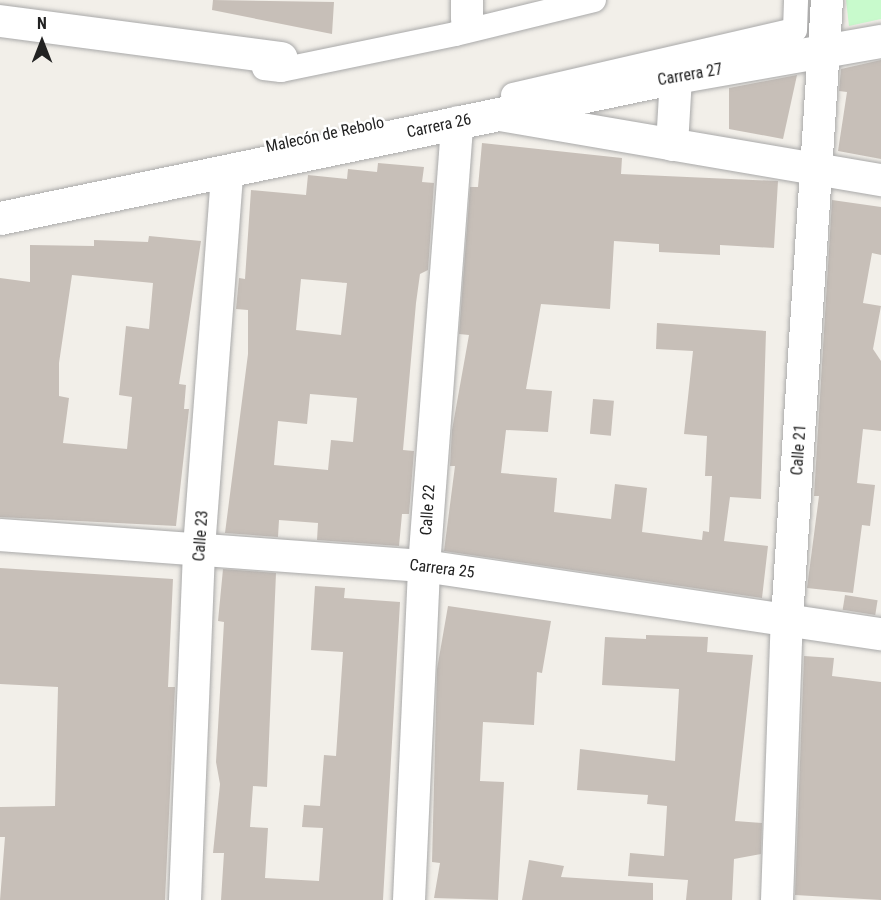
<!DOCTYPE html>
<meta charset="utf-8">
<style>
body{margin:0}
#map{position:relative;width:881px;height:900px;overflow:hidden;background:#f2efe9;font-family:"Roboto Condensed",sans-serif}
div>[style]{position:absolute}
.park>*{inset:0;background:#c8facc}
.building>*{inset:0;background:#c7bfb8;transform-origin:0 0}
.roads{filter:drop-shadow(0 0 2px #a9a9a9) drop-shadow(0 0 2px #a9a9a9)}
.pedestrian>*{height:24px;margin:-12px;padding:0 12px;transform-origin:12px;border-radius:12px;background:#fff}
.minor>*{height:32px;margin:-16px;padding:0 16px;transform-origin:16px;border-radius:16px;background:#fff}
.tertiary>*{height:33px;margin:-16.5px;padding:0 16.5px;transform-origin:16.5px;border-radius:16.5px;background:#fff}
span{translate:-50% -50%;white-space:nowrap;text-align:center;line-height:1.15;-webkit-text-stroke:5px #fff;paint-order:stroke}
.street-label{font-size:16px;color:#222}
.north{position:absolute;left:12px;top:12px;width:60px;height:60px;-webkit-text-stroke:4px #fff;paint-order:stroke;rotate:0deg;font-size:16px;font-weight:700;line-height:24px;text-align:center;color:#222}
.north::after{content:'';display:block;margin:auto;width:21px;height:27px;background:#222;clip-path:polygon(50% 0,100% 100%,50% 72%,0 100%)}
</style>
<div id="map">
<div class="park">
<div style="clip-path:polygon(846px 0,881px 0,881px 19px,849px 26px)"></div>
</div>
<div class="building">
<div style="clip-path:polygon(213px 0,334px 2px,332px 34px,212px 10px)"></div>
<div style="clip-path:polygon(881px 60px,881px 159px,838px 151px,847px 92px,839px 91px,841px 69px)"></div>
<div style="clip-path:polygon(797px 75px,783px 139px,729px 129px,729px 88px)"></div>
<div style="clip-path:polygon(482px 143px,622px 158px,621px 174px,778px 181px,774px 248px,720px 245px,720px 255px,659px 252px,659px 244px,614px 241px,610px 309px,541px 304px,526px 389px,552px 391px,548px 432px,506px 430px,501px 473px,557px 478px,554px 512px,611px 519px,615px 484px,647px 488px,642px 532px,702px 540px,703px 531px,709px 532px,712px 476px,705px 476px,707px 436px,684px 434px,693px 351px,656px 349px,657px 323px,766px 331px,761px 499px,730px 497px,724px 541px,768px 546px,762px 598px,444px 551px,455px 466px,450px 466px,452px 430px,469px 335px,459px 334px,470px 187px,478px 187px)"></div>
<div style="clip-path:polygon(evenodd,378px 163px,424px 167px,422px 182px,434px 183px,428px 270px,420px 274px,416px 303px,403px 450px,414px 451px,409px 514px,402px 514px,399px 546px,317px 540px,318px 523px,279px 520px,278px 537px,225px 533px,248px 354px,248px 310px,236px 309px,239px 278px,245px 279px,251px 190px,306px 195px,308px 175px,347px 179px,348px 169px,377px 172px,378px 163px,301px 279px,347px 283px,341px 335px,296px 330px,301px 279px,378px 163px,310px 394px,357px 398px,353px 442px,331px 440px,328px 470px,274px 465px,278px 421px,307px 424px,310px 394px)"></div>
<div style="clip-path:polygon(832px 200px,881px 207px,881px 255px,872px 253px,863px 303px,881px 306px,873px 349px,881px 361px,881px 431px,863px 429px,857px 483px,875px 485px,870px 526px,862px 525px,853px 593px,807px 588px,819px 496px,814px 496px)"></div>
<div style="clip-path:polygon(evenodd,149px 236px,201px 241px,179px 384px,186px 385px,184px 409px,189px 409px,176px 526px,0 517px,0 278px,30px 282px,30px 245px,94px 246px,94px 240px,148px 242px,149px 236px,72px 275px,153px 283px,149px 329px,126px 326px,119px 395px,132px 397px,127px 449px,63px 443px,69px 398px,59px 396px,59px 363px,72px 275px)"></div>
<div style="left:593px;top:399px;width:21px;height:35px;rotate:5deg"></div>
<div style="clip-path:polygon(0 568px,173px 579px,168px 687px,175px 687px,165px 900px,0 900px,5px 837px,0 837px,0 807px,55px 806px,58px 687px,0 684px)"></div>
<div style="clip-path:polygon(223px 569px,276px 573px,267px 787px,253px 786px,250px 827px,268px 828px,265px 878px,319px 881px,323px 828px,302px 827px,304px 805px,320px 806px,324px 755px,336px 756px,343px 652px,311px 650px,315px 586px,345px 588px,344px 598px,400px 602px,383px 900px,221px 900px,224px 853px,213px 853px,220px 784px,216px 762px,224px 622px,218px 621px)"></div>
<div style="left:845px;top:595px;width:33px;height:15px;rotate:9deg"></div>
<div style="clip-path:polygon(448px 606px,551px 621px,542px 673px,537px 672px,534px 725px,483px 722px,480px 781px,504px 782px,498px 900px,434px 898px,440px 863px,432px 862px,437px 669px)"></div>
<div style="clip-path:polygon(646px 635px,708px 637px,707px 652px,753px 655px,735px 821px,762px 823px,761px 854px,734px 859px,732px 900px,686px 900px,688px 880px,628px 876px,630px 853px,664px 856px,667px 806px,647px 804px,648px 795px,577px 790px,580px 749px,675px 761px,679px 689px,602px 685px,605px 637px,646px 639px)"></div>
<div style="clip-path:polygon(804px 656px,834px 658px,832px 676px,881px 682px,881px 900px,795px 895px)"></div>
<div style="clip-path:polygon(529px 860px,564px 866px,561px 877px,653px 883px,653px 900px,522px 900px)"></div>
</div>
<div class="roads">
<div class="pedestrian">
<div style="left:264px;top:68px;width:17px;rotate:7deg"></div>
<div style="left:281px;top:70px;width:178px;rotate:-11.7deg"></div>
<div style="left:455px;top:34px;width:143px;rotate:-13.7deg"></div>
<div style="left:513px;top:95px;width:289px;rotate:-13deg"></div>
<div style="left:795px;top:30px;width:30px;rotate:-88deg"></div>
</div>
<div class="minor">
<div style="left:467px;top:19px;width:19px;rotate:-90deg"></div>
<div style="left:0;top:21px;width:284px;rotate:7.5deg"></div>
<div style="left:500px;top:115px;width:387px;rotate:9.7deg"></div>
<div style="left:672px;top:145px;width:68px;rotate:-86.6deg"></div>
<div style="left:0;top:535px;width:425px;rotate:4.2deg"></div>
<div style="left:424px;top:566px;width:462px;rotate:8.5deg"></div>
<div style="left:185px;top:900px;width:352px;rotate:-87.7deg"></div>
<div style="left:199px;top:548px;width:377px;rotate:-85.7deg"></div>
<div style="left:409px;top:900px;width:334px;rotate:-87.4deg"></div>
<div style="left:424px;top:566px;width:445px;rotate:-85.7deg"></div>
<div style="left:777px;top:900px;width:281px;rotate:-88deg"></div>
<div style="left:787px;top:619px;width:620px;rotate:-86.3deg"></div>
</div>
<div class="tertiary">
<div style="left:0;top:218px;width:691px;rotate:-11.78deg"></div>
<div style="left:676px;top:77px;width:208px;rotate:-10deg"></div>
</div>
</div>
<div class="street-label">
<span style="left:690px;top:75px;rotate:-10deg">Carrera 27</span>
<span style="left:439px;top:126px;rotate:-12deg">Carrera 26</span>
<span style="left:325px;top:135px;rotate:-12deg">Malecón de Rebolo</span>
<span style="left:799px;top:450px;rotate:-86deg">Calle 21</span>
<span style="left:428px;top:510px;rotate:-86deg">Calle 22</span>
<span style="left:201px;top:536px;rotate:-86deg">Calle 23</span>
<span style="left:442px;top:569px;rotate:7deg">Carrera 25</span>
</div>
<div class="north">N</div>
</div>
